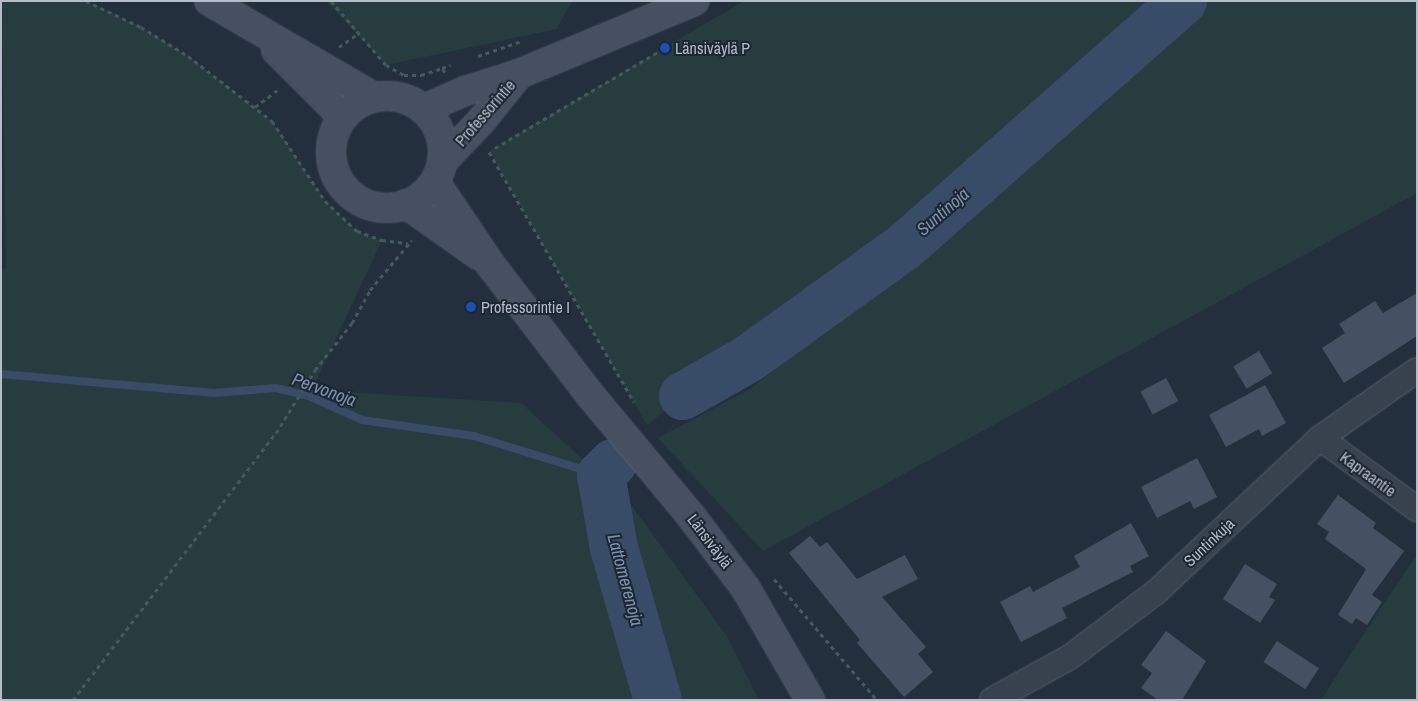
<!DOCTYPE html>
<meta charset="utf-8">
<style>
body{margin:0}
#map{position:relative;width:1418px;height:701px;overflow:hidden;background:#242f3e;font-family:"Archivo Narrow",sans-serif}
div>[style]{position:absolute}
.green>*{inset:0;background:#263c3f}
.stream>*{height:8px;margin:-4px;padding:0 4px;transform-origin:4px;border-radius:4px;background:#394c67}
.river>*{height:48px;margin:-24px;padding:0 24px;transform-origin:24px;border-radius:24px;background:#394c67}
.building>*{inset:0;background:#455162;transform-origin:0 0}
.path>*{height:3px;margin-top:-1.5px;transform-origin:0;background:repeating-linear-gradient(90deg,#44595c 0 4px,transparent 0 8px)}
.roads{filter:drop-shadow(0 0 1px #565f6c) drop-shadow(0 0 1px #565f6c)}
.minor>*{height:24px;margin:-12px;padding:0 12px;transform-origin:12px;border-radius:12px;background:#38414e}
.secondary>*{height:28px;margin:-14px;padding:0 14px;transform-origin:14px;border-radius:14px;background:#465061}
.secondary>.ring{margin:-14px;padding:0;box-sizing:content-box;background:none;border:28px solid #465061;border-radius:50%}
.dots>*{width:14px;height:14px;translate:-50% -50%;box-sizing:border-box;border:2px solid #1d2633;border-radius:50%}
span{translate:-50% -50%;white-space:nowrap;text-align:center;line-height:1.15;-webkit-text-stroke:4px #1d2633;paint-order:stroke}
.poi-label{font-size:16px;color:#b4bcc9}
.left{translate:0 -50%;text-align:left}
.street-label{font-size:16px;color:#b4bcc9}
.water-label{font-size:18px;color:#7c92b1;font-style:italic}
.frame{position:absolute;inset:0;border:2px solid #b4bcc9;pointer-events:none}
</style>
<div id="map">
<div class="green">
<div style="clip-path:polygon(2px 1px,86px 1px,141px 27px,188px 56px,272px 121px,325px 201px,357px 231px,382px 240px,312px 390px,521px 403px,629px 502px,726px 635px,759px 700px,1px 700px,1px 268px,6px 269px)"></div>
<div style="clip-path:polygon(326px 1px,572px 1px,557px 29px,386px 65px)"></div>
<div style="clip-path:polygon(744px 1px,1183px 1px,904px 247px,748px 359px,683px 396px,647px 425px,489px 151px)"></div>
<div style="clip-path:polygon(1209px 1px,1417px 1px,1417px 193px,763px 551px,658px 438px,752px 388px)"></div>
<div style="clip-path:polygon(1417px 554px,1417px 700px,1321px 700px,1346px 661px)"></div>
</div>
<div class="stream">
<div style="left:1px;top:374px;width:214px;rotate:5.1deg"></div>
<div style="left:214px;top:393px;width:62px;rotate:-4.6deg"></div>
<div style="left:276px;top:388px;width:34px;rotate:14deg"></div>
<div style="left:309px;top:396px;width:58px;rotate:24.4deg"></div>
<div style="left:362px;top:420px;width:113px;rotate:8.1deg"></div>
<div style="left:474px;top:436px;width:133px;rotate:17.1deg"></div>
</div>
<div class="river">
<div style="left:683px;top:396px;width:75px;rotate:-29.6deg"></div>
<div style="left:748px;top:359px;width:192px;rotate:-35.7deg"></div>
<div style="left:904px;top:247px;width:372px;rotate:-41.4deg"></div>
<div style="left:613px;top:463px;width:17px;rotate:135deg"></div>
<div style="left:601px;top:475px;width:74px;rotate:79.9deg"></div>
<div style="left:614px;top:548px;width:158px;rotate:73.9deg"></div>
</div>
<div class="building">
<div style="clip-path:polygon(1417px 293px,1417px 336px,1344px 383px,1322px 348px,1345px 333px,1339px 324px,1375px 301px,1383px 313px)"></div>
<div style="left:1259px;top:351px;width:26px;height:30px;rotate:59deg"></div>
<div style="left:1166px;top:378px;width:26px;height:29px;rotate:62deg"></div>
<div style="clip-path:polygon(1265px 385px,1286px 423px,1262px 436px,1259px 429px,1226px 447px,1209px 415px)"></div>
<div style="clip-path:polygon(1197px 458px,1217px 497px,1194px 509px,1190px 501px,1157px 518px,1141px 487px)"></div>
<div style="clip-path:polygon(1338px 495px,1376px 523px,1373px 528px,1404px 551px,1372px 595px,1382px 602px,1367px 625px,1356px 618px,1352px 624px,1338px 615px,1366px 569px,1325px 539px,1329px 532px,1317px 524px)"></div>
<div style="clip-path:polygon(1131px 523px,1149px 556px,1130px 566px,1133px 572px,1062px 608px,1067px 618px,1021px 642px,1000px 602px,1030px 586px,1033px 592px,1080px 567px,1074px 556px)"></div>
<div style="clip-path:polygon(810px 536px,820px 547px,827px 542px,857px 579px,905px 555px,918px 579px,882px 597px,926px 647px,918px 654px,933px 672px,904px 697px,857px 643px,860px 640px,789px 553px)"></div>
<div style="clip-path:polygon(1245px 564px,1277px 584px,1269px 597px,1275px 600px,1260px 623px,1223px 599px)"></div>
<div style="clip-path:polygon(1166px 631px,1206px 661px,1182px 700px,1158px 700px,1141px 688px,1152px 673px,1141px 665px)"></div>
<div style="left:1277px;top:641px;width:50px;height:25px;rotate:33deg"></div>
</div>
<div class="path">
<div style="left:86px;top:1px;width:61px;rotate:25.3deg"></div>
<div style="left:141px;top:27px;width:55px;rotate:31.7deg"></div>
<div style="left:188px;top:56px;width:106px;rotate:37.7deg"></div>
<div style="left:272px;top:121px;width:96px;rotate:56.5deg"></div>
<div style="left:325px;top:201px;width:44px;rotate:43.2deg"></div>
<div style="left:357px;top:231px;width:27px;rotate:20deg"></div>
<div style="left:382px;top:240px;width:26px;rotate:7deg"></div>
<div style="left:331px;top:1px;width:84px;rotate:49.3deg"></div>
<div style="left:386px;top:65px;width:21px;rotate:29deg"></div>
<div style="left:404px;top:75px;width:17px"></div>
<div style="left:421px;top:75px;width:22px;rotate:-18deg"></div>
<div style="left:339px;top:47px;width:24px;rotate:-35deg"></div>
<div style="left:478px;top:56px;width:46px;rotate:-18.8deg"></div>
<div style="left:445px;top:72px;width:5px;rotate:-127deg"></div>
<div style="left:442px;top:68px;width:9px;rotate:-18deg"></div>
<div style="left:255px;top:107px;width:30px;rotate:-37deg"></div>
<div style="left:495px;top:148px;width:197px;rotate:-30.5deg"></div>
<div style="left:489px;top:152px;width:289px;rotate:59.9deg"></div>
<div style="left:774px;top:579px;width:159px;rotate:49.6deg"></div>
<div style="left:73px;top:700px;width:335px;rotate:-52.8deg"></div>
<div style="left:276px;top:433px;width:74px;rotate:-58.2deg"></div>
<div style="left:315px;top:370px;width:60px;rotate:-51.8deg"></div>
<div style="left:352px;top:323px;width:38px;rotate:-61deg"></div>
<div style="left:370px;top:290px;width:65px;rotate:-50deg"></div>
</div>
<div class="roads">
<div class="minor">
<div style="left:1320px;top:438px;width:120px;rotate:36.2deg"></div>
<div style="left:992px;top:700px;width:89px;rotate:-28.9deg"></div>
<div style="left:1070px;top:657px;width:108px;rotate:-37.1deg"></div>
<div style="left:1156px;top:592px;width:225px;rotate:-43.2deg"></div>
<div style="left:1320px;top:438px;width:118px;rotate:-35deg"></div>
</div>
<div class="secondary">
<div style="left:209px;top:1px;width:191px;rotate:30.2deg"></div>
<div style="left:276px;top:50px;width:93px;rotate:45deg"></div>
<div class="ring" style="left:331px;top:96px;width:84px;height:84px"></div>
<div style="left:424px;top:109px;width:45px;rotate:-23.7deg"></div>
<div style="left:465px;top:91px;width:57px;rotate:-17.5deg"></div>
<div style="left:519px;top:74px;width:190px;rotate:-22.6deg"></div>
<div style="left:444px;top:160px;width:55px;rotate:-46.5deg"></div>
<div style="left:482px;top:120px;width:59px;rotate:-51.2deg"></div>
<div style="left:435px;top:182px;width:99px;rotate:56.1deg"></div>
<div style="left:490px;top:264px;width:166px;rotate:52.6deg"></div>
<div style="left:591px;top:396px;width:156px;rotate:50.2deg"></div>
<div style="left:691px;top:516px;width:91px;rotate:53deg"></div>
<div style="left:746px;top:589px;width:128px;rotate:60deg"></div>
<div style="left:406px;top:204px;width:88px;rotate:35.3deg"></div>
</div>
</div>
<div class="dots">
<div style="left:665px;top:48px;background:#1a4fb4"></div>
<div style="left:471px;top:307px;background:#1a4fb4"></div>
</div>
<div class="poi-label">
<span class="left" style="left:675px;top:48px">Länsiväylä P</span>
<span class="left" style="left:481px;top:307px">Professorintie I</span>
</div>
<div class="street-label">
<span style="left:485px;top:113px;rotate:-49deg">Professorintie</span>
<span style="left:1368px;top:474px;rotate:36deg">Kapraantie</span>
<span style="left:710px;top:541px;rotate:53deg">Länsiväylä</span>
<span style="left:1209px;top:542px;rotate:-43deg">Suntinkuja</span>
</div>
<div class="water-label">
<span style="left:943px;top:212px;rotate:-41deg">Suntinoja</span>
<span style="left:324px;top:390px;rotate:20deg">Pervonoja</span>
<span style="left:625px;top:580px;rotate:75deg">Lattomerenoja</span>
</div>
<div class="frame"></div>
</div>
